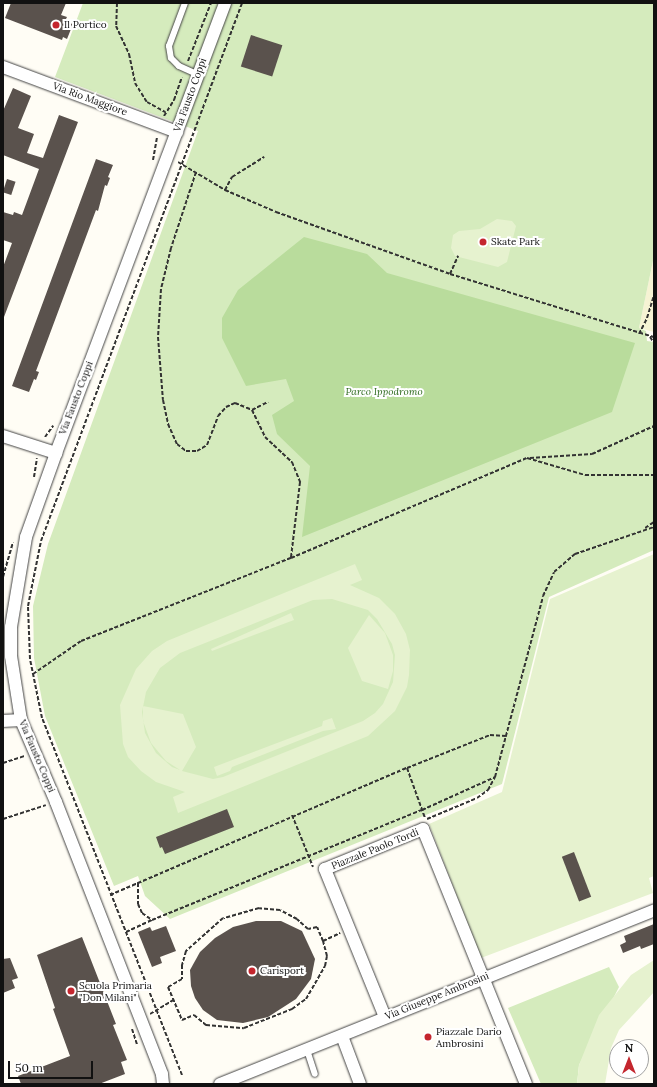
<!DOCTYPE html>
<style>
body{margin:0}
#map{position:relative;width:657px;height:1087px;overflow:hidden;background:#fffdf5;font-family:Lora,serif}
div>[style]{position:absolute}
.farmland>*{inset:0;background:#f6f3d4}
.green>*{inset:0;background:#d5ebbd}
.forest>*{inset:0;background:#b9dc9c}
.pitch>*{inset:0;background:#e6f2cf}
.building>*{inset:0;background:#5a524d;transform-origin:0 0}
.path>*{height:2px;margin-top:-1px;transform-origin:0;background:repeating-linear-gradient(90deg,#333 0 4px,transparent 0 6px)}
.roads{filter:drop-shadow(0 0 1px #444) drop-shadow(0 0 1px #444)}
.service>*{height:6px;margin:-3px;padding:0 3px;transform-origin:3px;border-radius:3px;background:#fff}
.minor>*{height:12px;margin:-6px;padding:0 6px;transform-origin:6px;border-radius:6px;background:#fff}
.dots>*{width:11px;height:11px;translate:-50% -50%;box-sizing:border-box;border:2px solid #fff;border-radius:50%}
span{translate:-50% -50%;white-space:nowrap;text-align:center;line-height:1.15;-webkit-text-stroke:4px #fff;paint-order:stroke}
.poi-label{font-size:10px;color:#111}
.left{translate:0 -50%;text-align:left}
.street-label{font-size:10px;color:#111}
.park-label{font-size:10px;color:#2f6b1f;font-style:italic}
.frame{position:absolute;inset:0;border:4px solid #111;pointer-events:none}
.north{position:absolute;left:609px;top:1039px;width:40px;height:40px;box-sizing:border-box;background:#fff;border:1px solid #a0a0a0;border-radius:50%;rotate:0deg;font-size:11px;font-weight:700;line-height:16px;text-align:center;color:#111}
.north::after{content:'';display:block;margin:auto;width:14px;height:18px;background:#c4262e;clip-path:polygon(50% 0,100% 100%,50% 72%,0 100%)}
.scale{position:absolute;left:8px;top:1061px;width:85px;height:18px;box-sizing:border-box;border:2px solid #111;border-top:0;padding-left:5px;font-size:12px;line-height:14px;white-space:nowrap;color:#111;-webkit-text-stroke:3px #fff;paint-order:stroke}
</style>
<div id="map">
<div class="farmland">
<div style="clip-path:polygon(654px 256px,654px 332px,639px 328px)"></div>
</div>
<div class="green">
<div style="clip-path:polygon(83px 3px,654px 3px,654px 256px,639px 328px,646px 331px,647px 341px,654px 342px,654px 550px,549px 597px,502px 784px,170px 919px,145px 896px,138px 876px,114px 886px,45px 716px,34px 658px,33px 606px,48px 544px,198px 131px,55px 77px)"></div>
<div style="clip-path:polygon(609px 967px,619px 987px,579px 1065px,577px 1084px,541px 1084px,508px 1008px)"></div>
</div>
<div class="forest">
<div style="clip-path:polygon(304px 237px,367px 254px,387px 273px,635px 343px,612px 412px,302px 537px,310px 466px,277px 434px,272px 415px,294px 401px,286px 379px,246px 386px,222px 338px,222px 318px,238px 290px)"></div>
</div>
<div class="pitch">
<div style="clip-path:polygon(497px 219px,512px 221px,516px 226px,507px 262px,498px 267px,455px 256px,451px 248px,453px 235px,459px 231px,480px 229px)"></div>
<div style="clip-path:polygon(654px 554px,654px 876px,649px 878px,653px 893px,481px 958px,429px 824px,502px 792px,550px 599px)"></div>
<div style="clip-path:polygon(evenodd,355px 564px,362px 580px,350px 585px,379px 598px,395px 614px,406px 634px,410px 650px,409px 675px,407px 687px,395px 711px,368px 736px,178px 813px,173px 797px,185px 792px,156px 782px,141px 771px,128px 757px,123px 744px,120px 705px,136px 669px,152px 651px,167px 641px,355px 564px,332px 599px,368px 610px,377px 619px,392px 644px,395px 655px,393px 682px,383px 704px,375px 713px,363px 721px,223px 777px,213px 779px,182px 771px,196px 747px,183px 714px,143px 706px,143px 721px,151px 743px,166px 761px,180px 770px,172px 767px,156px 753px,145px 733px,142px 712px,146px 692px,160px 668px,180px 653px,313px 600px,332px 599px)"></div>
<div style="clip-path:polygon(291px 613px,294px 620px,212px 651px,211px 649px)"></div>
<div style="clip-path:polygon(369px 615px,385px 633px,393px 655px,393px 671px,388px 689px,362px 681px,348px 648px)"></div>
<div style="clip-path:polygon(332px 718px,336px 729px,323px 731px,232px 767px,230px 771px,217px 776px,214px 767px,322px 726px,323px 721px)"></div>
<div style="clip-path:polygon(654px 960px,654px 992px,619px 1030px,611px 1048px,605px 1084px,577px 1084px,579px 1065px,599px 1015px,631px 975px)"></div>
</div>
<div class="building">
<div style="clip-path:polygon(11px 3px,66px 3px,61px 15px,67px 17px,65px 21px,73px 24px,67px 39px,63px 37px,62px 40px,5px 18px)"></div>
<div style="left:251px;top:35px;width:33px;height:33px;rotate:18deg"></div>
<div style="clip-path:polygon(13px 88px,31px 96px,18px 128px,34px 134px,27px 153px,43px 158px,59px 115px,78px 122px,4px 317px,3px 267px,12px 243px,3px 240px,3px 212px,13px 215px,14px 212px,22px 215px,39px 169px,3px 155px,3px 111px)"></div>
<div style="clip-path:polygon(96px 159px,113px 165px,108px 177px,110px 178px,107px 186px,105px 185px,98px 211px,96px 210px,36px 371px,39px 372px,36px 380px,34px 379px,29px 392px,12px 386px)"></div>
<div style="left:7px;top:179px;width:9px;height:14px;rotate:18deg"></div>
<div style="clip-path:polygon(227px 809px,234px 827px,165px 854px,162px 847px,160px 848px,156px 837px)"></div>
<div style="left:574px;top:852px;width:48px;height:13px;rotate:69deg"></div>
<div style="clip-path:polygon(256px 921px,281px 921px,302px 931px,315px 959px,311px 979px,296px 999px,268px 1017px,243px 1023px,217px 1020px,203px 1010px,195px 998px,191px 986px,190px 970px,200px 952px,215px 938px,233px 927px)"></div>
<div style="clip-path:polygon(654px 924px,654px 944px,641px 949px,640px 946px,623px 953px,620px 945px,626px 942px,624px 936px)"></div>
<div style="clip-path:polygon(166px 926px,176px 951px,160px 957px,162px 963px,152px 967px,138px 932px,150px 927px,152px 931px)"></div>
<div style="clip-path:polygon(82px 937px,116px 1024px,113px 1025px,127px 1060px,121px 1062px,125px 1074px,99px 1084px,21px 1084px,18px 1076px,70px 1056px,53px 1009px,55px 1008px,37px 955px)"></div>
<div style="clip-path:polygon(10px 958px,18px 978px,12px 980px,15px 988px,3px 993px,3px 959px)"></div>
</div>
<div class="path">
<div style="left:117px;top:3px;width:23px;rotate:92deg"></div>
<div style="left:116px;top:26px;width:31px;rotate:65deg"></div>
<div style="left:129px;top:54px;width:30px;rotate:78deg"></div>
<div style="left:135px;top:83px;width:22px;rotate:58deg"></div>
<div style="left:147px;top:102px;width:21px;rotate:29deg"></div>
<div style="left:188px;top:61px;width:62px;rotate:-68.4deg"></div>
<div style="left:164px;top:116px;width:19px;rotate:-58deg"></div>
<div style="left:174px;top:100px;width:24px;rotate:-71deg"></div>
<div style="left:153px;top:160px;width:23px;rotate:-80deg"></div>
<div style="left:178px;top:162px;width:55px;rotate:30.8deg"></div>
<div style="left:225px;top:190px;width:56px;rotate:23.3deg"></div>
<div style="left:276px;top:212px;width:185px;rotate:19.6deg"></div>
<div style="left:450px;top:274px;width:214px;rotate:17.2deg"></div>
<div style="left:196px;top:172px;width:80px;rotate:108.2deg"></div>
<div style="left:171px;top:248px;width:42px;rotate:103.7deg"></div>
<div style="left:161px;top:289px;width:48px;rotate:93.6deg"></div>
<div style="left:158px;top:337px;width:63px;rotate:85.5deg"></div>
<div style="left:163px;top:400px;width:25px;rotate:78deg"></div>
<div style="left:168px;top:424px;width:22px;rotate:66deg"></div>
<div style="left:177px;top:444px;width:11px;rotate:38deg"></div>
<div style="left:186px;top:451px;width:11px"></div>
<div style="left:197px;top:451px;width:12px;rotate:-31deg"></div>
<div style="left:207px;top:445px;width:31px;rotate:-69deg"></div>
<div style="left:218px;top:416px;width:12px;rotate:-48deg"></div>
<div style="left:226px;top:407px;width:10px;rotate:-24deg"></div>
<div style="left:235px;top:403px;width:18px;rotate:22deg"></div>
<div style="left:252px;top:410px;width:30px;rotate:64deg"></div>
<div style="left:265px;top:437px;width:37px;rotate:43deg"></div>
<div style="left:292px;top:462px;width:22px;rotate:68deg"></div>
<div style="left:300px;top:482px;width:77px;rotate:96.8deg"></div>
<div style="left:225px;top:190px;width:15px;rotate:-62deg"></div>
<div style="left:232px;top:177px;width:38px;rotate:-32deg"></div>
<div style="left:450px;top:274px;width:20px;rotate:-66deg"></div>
<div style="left:639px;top:334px;width:18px;rotate:-63deg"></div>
<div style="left:647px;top:318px;width:24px;rotate:-73deg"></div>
<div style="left:650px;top:337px;width:7px;rotate:56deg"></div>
<div style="left:252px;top:410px;width:18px;rotate:-27deg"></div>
<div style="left:45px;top:437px;width:14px;rotate:-54deg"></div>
<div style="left:530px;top:458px;width:62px;rotate:-3.7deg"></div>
<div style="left:592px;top:454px;width:68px;rotate:-24.3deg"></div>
<div style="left:34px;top:477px;width:19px;rotate:-81deg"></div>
<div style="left:645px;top:528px;width:11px;rotate:-34deg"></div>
<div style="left:3px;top:577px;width:36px;rotate:-74deg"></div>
<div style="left:33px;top:674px;width:58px;rotate:-34.5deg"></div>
<div style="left:81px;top:641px;width:226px;rotate:-21.6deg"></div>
<div style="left:291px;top:558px;width:256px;rotate:-23deg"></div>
<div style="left:527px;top:458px;width:60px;rotate:16.3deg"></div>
<div style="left:585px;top:475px;width:69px"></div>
<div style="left:3px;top:763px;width:23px;rotate:-18deg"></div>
<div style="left:407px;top:768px;width:53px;rotate:70.2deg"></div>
<div style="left:292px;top:815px;width:56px;rotate:68deg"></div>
<div style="left:3px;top:819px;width:45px;rotate:-18deg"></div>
<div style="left:427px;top:819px;width:54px;rotate:-22.8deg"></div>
<div style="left:477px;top:798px;width:14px;rotate:-36deg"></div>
<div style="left:488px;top:790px;width:15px;rotate:-62deg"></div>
<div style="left:495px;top:777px;width:187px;rotate:-75.1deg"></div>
<div style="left:543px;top:596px;width:26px;rotate:-65deg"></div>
<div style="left:554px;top:572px;width:28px;rotate:-41deg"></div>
<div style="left:575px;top:554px;width:83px;rotate:-18.9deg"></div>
<div style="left:138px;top:883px;width:21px;rotate:90deg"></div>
<div style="left:138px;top:904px;width:10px;rotate:66deg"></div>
<div style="left:142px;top:913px;width:12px;rotate:35deg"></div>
<div style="left:152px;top:920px;width:292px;rotate:-22.2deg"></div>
<div style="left:422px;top:810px;width:80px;rotate:-24.3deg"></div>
<div style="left:110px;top:895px;width:323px;rotate:-23.2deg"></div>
<div style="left:407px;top:768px;width:89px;rotate:-21.7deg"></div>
<div style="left:490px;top:735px;width:16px;rotate:4deg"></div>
<div style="left:126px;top:932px;width:29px;rotate:-25deg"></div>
<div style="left:323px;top:941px;width:15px;rotate:-113deg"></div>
<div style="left:317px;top:927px;width:9px;rotate:167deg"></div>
<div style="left:308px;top:929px;width:15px;rotate:-138deg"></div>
<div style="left:297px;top:919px;width:19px;rotate:-152deg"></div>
<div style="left:280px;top:910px;width:21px;rotate:-175deg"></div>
<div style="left:259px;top:908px;width:37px;rotate:164deg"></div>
<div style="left:223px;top:918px;width:50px;rotate:138.3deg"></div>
<div style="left:186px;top:951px;width:15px;rotate:106deg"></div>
<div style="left:182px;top:965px;width:14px;rotate:90deg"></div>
<div style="left:182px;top:979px;width:16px;rotate:150deg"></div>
<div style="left:168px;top:987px;width:36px;rotate:67deg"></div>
<div style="left:182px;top:1020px;width:13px;rotate:-23deg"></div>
<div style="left:194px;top:1015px;width:16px;rotate:40deg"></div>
<div style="left:206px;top:1025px;width:38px;rotate:5deg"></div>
<div style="left:244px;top:1028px;width:52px;rotate:-21.6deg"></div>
<div style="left:292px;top:1009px;width:17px;rotate:-36deg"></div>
<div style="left:306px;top:999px;width:38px;rotate:-60deg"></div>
<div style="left:325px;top:966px;width:10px;rotate:-79deg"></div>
<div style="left:327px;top:956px;width:16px;rotate:-105deg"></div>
<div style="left:323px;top:941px;width:19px;rotate:-25deg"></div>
<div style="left:150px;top:1014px;width:27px;rotate:-31deg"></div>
<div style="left:132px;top:1029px;width:16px;rotate:72deg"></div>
<div style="left:182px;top:1075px;width:383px;rotate:-111.4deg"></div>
<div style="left:42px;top:718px;width:60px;rotate:-101.5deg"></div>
<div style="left:30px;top:659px;width:53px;rotate:-92.2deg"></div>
<div style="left:28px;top:606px;width:66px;rotate:-78.7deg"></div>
<div style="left:41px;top:541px;width:574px;rotate:-69.51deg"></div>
</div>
<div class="roads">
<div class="service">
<div style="left:185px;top:3px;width:46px;rotate:110.4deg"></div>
<div style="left:169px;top:46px;width:12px;rotate:81deg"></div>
<div style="left:171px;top:58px;width:11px;rotate:45deg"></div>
<div style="left:179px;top:66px;width:20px;rotate:24deg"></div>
<div style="left:307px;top:1050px;width:25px;rotate:72deg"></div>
</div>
<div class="minor">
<div style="left:3px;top:67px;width:186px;rotate:20.5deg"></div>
<div style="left:3px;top:436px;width:56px;rotate:17.8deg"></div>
<div style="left:3px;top:721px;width:18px;rotate:-3deg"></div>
<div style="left:385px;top:1017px;width:160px;rotate:-112.1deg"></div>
<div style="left:325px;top:869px;width:106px;rotate:-22.2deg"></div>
<div style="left:423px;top:829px;width:275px;rotate:68deg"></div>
<div style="left:342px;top:1036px;width:51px;rotate:69.4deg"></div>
<div style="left:163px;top:1084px;width:10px;rotate:-96deg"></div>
<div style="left:162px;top:1074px;width:292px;rotate:-111.3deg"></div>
<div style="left:56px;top:802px;width:89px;rotate:-113.1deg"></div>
<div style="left:21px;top:720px;width:65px;rotate:-98.9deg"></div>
<div style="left:11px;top:656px;width:29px;rotate:-90deg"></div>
<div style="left:11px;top:627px;width:91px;rotate:-80.5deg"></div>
<div style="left:26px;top:537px;width:89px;rotate:-70.3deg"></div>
<div style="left:56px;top:453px;width:481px;rotate:-69.4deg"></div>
<div style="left:220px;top:1084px;width:468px;rotate:-21.8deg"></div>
</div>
</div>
<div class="dots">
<div style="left:56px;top:25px;background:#c4262e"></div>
<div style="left:483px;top:242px;background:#c4262e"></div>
<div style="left:252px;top:971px;background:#c4262e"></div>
<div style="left:71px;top:991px;background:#c4262e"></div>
<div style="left:428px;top:1037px;background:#c4262e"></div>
</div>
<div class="poi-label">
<span class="left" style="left:64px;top:25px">Il Portico</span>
<span class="left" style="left:491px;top:242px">Skate Park</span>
<span class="left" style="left:260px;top:971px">Carisport</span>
<span class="left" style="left:79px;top:991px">Scuola Primaria<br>"Don Milani"</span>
<span class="left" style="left:436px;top:1037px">Piazzale Dario<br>Ambrosini</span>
</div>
<div class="street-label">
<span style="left:190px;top:95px;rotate:-70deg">Via Fausto Coppi</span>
<span style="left:90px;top:99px;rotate:20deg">Via Rio Maggiore</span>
<span style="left:76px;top:398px;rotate:-69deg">Via Fausto Coppi</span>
<span style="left:37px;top:756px;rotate:67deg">Via Fausto Coppi</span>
<span style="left:375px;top:849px;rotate:-22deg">Piazzale Paolo Tordi</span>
<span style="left:437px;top:996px;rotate:-22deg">Via Giuseppe Ambrosini</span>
</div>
<div class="park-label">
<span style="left:384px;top:392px">Parco Ippodromo</span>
</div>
<div class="frame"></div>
<div class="north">N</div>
<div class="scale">50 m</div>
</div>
